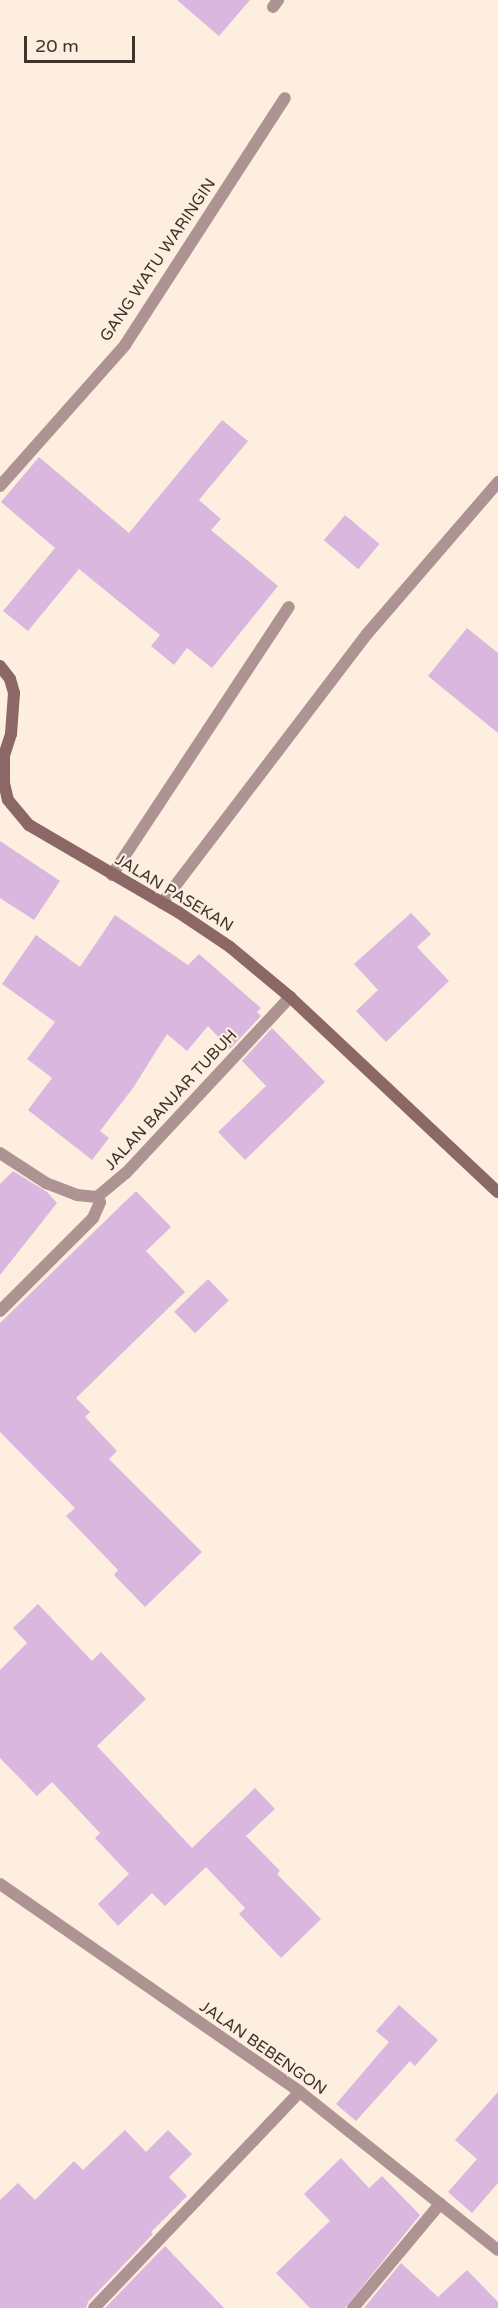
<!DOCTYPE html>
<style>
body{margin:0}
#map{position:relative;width:498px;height:2308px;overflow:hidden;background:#fdeee0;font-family:"Varela Round",sans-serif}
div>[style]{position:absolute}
.building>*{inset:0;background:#d9b7df;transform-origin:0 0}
.lane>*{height:12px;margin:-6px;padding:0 6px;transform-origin:6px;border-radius:6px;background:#ad9493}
.street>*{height:12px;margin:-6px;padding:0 6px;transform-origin:6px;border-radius:6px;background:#ad9493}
.secondary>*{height:12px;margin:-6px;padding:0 6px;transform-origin:6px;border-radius:6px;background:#8b6866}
span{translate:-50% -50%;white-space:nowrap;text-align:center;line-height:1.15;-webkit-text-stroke:4.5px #fdeee0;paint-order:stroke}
.street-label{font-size:16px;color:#3e342b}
.scale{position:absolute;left:24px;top:36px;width:111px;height:27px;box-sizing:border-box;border:3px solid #3e342b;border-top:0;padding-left:8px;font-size:18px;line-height:21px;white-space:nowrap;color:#3e342b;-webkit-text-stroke:4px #fdeee0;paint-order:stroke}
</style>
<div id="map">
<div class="building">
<div style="clip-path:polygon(177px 0,250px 0,219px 36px)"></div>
<div style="clip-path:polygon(222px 420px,248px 441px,199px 500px,221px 519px,211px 530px,278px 586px,212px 668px,187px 648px,174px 665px,151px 646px,160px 635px,79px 569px,28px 631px,3px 611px,55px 548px,1px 502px,39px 457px,129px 533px)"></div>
<div style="left:345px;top:515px;width:45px;height:33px;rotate:40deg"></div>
<div style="clip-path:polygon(467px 628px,498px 653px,498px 733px,428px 676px)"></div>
<div style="clip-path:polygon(0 841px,60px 881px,34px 920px,0 898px)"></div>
<div style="clip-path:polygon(411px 913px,431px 934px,417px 947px,449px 981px,386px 1042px,356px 1011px,378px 990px,354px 964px)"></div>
<div style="clip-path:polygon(115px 915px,188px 965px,199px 954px,261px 1008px,257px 1012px,261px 1016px,230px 1049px,208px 1026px,187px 1051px,167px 1034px,133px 1088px,100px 1131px,109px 1138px,92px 1160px,28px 1110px,52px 1078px,27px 1059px,55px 1022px,2px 984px,36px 935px,80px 967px)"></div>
<div style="clip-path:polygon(272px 1028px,325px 1082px,245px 1160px,218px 1132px,266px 1086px,242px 1061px)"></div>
<div style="clip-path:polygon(13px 1171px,47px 1192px,57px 1203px,0 1275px,0 1184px)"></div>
<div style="clip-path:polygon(136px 1191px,171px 1227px,146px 1251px,185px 1292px,76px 1398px,90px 1412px,85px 1417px,117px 1451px,109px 1459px,202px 1552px,145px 1607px,114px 1575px,118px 1570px,66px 1516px,75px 1508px,0 1432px,0 1323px)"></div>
<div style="left:208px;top:1279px;width:30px;height:47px;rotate:46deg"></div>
<div style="clip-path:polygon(38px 1604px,92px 1661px,101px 1652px,146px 1699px,97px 1746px,192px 1848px,255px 1788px,275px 1809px,246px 1836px,280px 1871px,277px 1874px,321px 1919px,281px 1958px,239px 1914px,245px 1908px,206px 1867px,165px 1906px,152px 1893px,118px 1926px,98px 1904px,129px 1874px,95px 1838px,100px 1833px,52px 1782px,37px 1796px,0 1758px,0 1670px,27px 1643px,13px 1628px)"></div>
<div style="clip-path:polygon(399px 2005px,438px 2040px,415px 2066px,410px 2061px,356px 2121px,336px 2104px,389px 2042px,376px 2031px)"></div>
<div style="clip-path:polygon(498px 2092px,498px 2183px,472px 2213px,448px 2192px,477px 2159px,455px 2140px)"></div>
<div style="clip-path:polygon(125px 2130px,146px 2152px,168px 2130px,192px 2154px,169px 2177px,187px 2196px,151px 2232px,153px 2234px,88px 2302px,86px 2308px,0 2308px,0 2200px,18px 2183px,35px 2200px,74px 2161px,83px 2170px)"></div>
<div style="clip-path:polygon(341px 2158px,369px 2188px,382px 2176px,420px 2215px,345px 2308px,310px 2308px,276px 2273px,330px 2221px,304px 2194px)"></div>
<div style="clip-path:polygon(165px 2246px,224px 2308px,105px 2308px)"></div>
<div style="clip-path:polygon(401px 2263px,438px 2297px,467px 2270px,498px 2302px,498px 2308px,364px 2308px)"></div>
</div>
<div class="lane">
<div style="left:112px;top:875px;width:321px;rotate:-56.6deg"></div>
<div style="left:162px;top:903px;width:338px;rotate:-52.7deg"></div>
<div style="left:367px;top:634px;width:201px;rotate:-49.2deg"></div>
</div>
<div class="street">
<div style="left:273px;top:7px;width:9px;rotate:-54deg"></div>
<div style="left:0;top:486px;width:188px;rotate:-48.4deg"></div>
<div style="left:125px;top:345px;width:294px;rotate:-57.1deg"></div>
<div style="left:0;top:1153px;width:55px;rotate:33.1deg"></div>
<div style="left:46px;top:1183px;width:33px;rotate:21deg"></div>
<div style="left:77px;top:1195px;width:20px;rotate:6deg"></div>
<div style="left:97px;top:1197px;width:38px;rotate:-40deg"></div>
<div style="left:126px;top:1173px;width:241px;rotate:-47deg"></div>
<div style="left:0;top:1311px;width:132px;rotate:-45deg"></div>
<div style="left:93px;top:1218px;width:17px;rotate:-66deg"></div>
<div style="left:100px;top:1202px;width:6px;rotate:-121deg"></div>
<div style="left:0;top:1884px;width:365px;rotate:34.7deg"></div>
<div style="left:300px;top:2092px;width:253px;rotate:38.6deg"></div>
<div style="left:94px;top:2308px;width:298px;rotate:-46.4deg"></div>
<div style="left:353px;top:2308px;width:136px;rotate:-50.1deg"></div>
</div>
<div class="secondary">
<div style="left:0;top:666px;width:16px;rotate:52deg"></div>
<div style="left:10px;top:679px;width:15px;rotate:74deg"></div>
<div style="left:14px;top:693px;width:41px;rotate:94.2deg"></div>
<div style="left:11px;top:734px;width:22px;rotate:108deg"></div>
<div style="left:4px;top:755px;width:28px;rotate:90deg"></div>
<div style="left:4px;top:783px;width:17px;rotate:77deg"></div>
<div style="left:8px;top:800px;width:33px;rotate:50deg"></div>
<div style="left:29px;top:825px;width:173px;rotate:30.3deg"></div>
<div style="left:178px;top:912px;width:63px;rotate:33.9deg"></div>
<div style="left:230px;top:947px;width:78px;rotate:39.8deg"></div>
<div style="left:290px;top:997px;width:285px;rotate:43.2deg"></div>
</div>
<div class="street-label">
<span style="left:158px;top:260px;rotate:-56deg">GANG WATU WARINGIN</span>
<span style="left:174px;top:893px;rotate:31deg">JALAN PASEKAN</span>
<span style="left:171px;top:1100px;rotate:-47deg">JALAN BANJAR TUBUH</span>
<span style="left:263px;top:2048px;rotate:35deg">JALAN BEBENGON</span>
</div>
<div class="scale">20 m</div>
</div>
